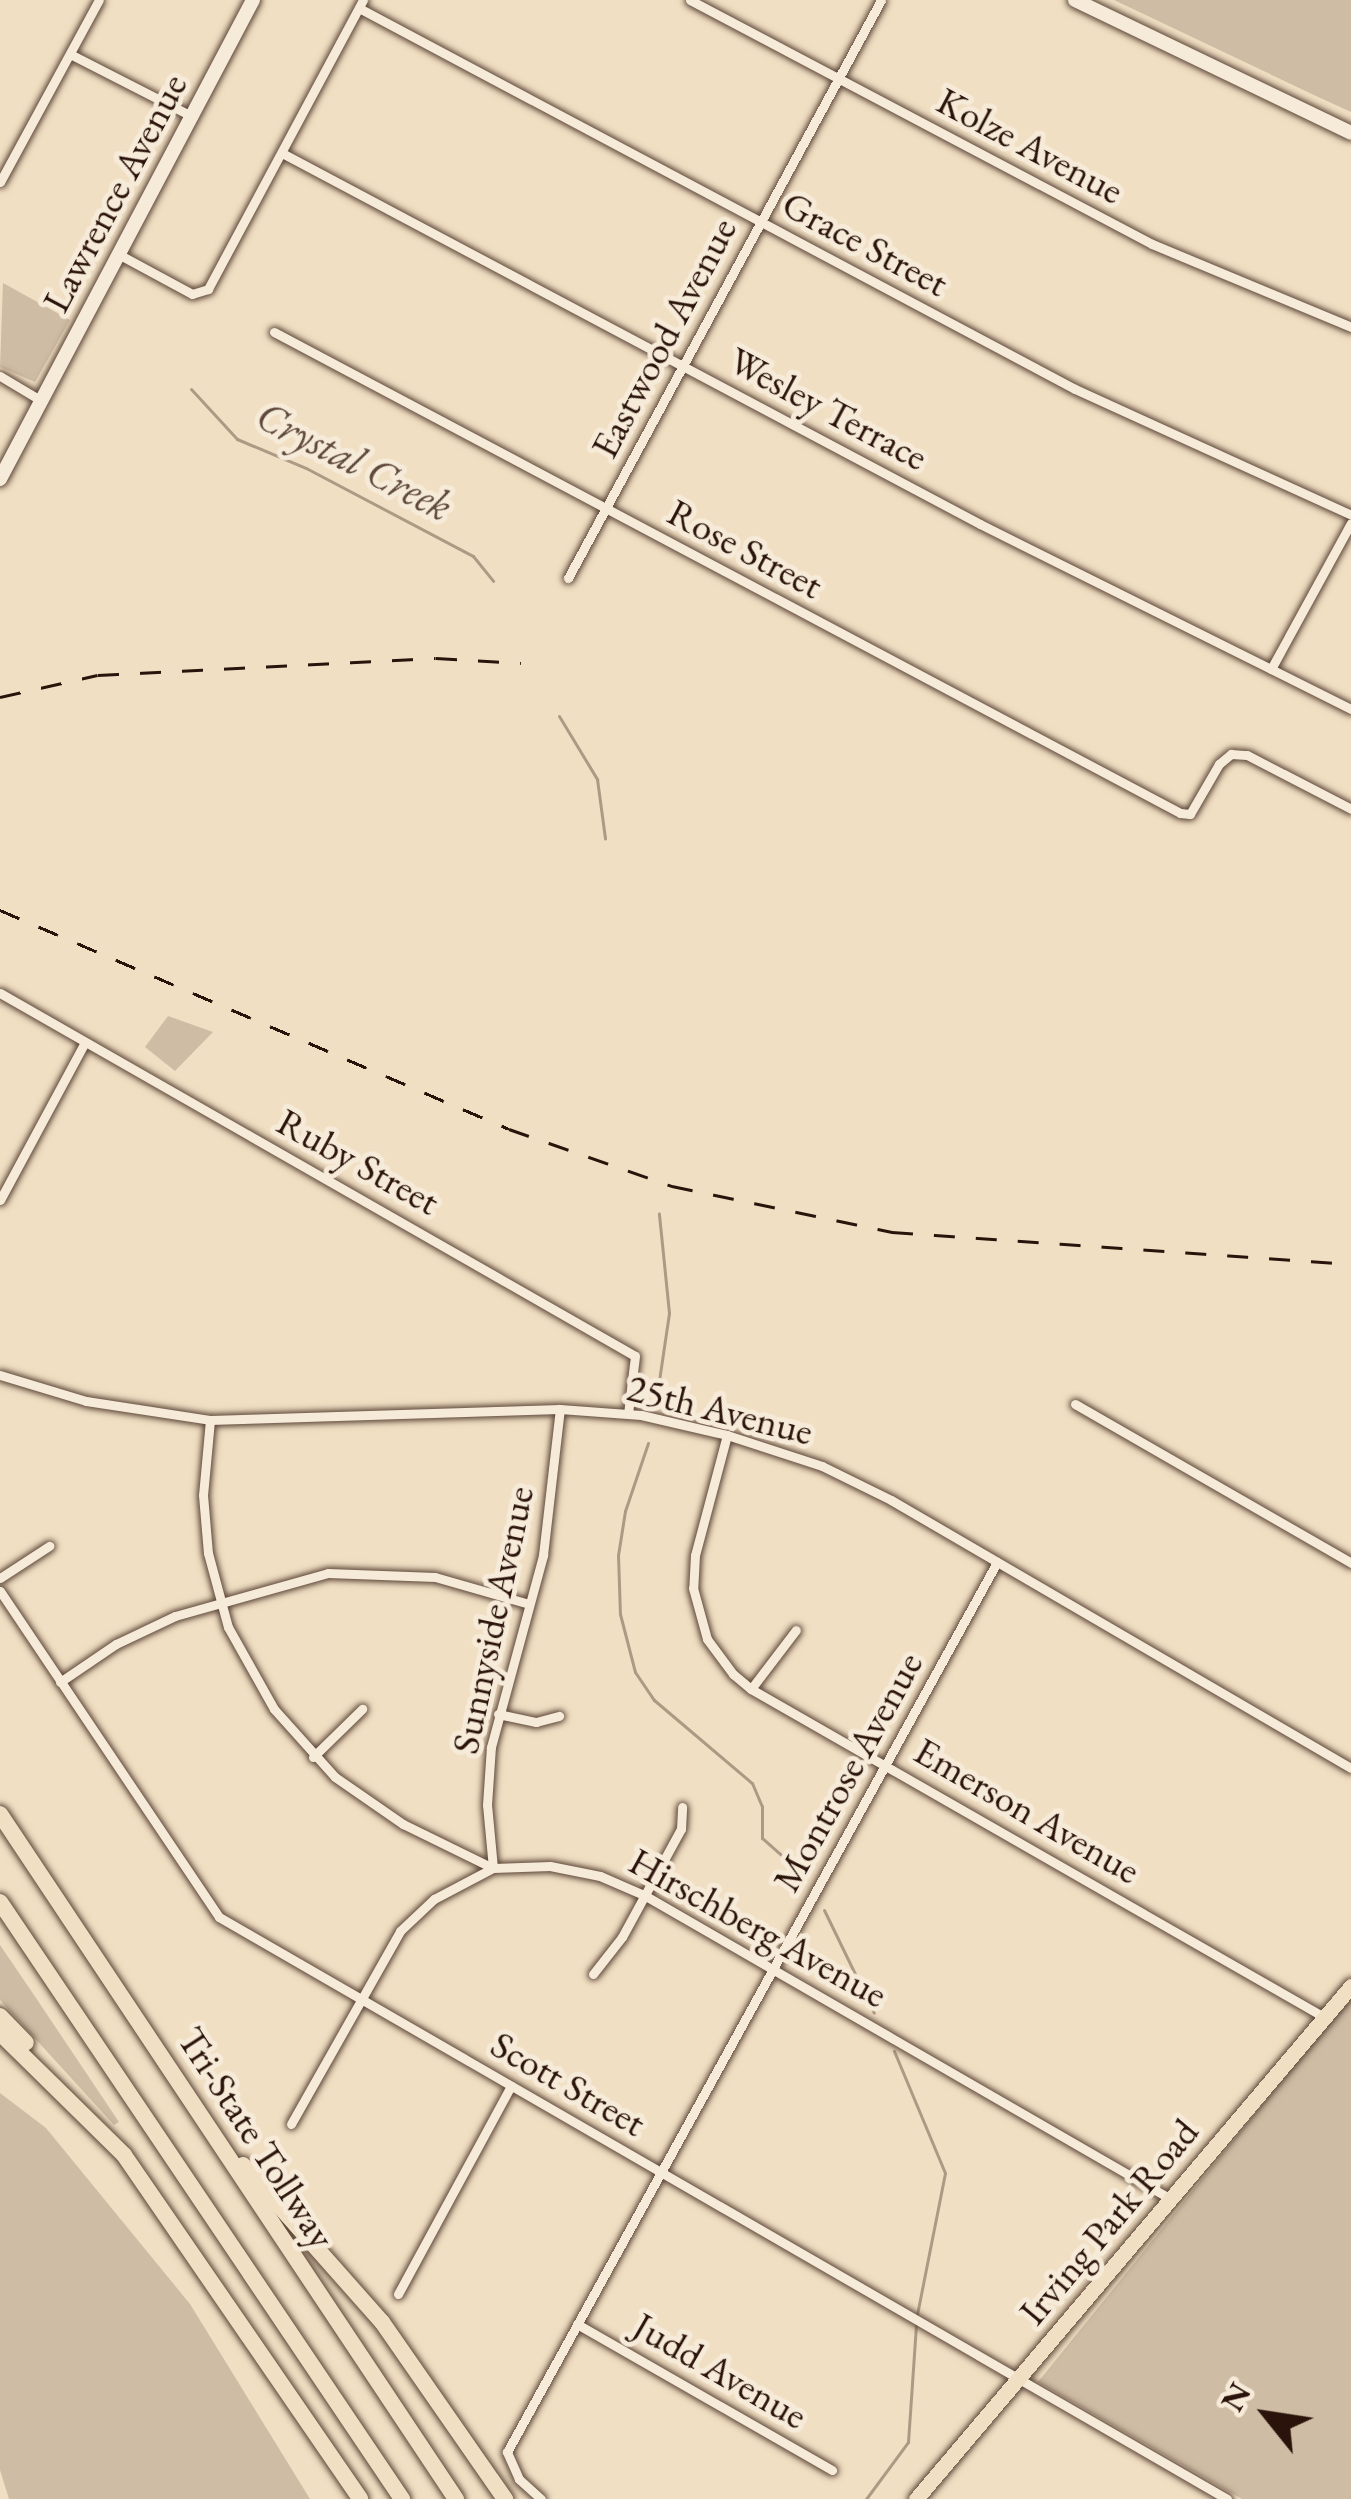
<!DOCTYPE html>
<style>
body{margin:0}
#map{position:relative;width:1351px;height:2499px;overflow:hidden;background:#f1dfc3;font-family:"EB Garamond",serif}
div>[style]{position:absolute}
.green>*{inset:0;background:#cfbca4}
.stream>*{height:3px;margin:-1.5px;padding:0 1.5px;transform-origin:1.5px;border-radius:1.5px;background:#ad9a84}
.roads{filter:drop-shadow(0 0 3px #5c4638) drop-shadow(0 0 3px #5c4638)}
.minor>*{height:9px;margin:-4.5px;padding:0 4.5px;transform-origin:4.5px;border-radius:4.5px;background:#f6ead8}
.secondary>*{height:14px;margin:-7px;padding:0 7px;transform-origin:7px;border-radius:7px;background:#f6ead8}
.primary>*{height:15px;margin:-7.5px;padding:0 7.5px;transform-origin:7.5px;border-radius:7.5px;background:#f1dfc3}
.motorway>*{height:16px;margin:-8px;padding:0 8px;transform-origin:8px;border-radius:8px;background:#f1dfc3}
.rail>*{height:3px;margin-top:-1.5px;transform-origin:0;background:repeating-linear-gradient(90deg,#2a130a 0 21px,transparent 0 42px)}
span{translate:-50% -50%;white-space:nowrap;text-align:center;line-height:1.15;-webkit-text-stroke:10px #f6ead8;paint-order:stroke}
.street-label{font-size:39px;color:#2a130a}
.water-label{font-size:42px;color:#5e493b;font-style:italic}
.north{position:absolute;left:1207px;top:2355px;width:120px;height:120px;-webkit-text-stroke:9px #f6ead8;paint-order:stroke;rotate:300deg;font-size:33px;font-weight:700;line-height:48px;text-align:center;color:#2a130a}
.north::after{content:'';display:block;margin:auto;width:42px;height:54px;background:#2a130a;clip-path:polygon(50% 0,100% 100%,50% 72%,0 100%)}
</style>
<div id="map">
<div class="green">
<div style="clip-path:polygon(1114px 0,1351px 0,1351px 112px,1316px 96px)"></div>
<div style="clip-path:polygon(3px 283px,70px 320px,35px 382px,0 367px)"></div>
<div style="clip-path:polygon(168px 1016px,213px 1032px,175px 1071px,145px 1047px)"></div>
<div style="clip-path:polygon(0 1945px,34px 1995px,119px 2122px,114px 2125px,0 2000px)"></div>
<div style="clip-path:polygon(1351px 1995px,1351px 2499px,1242px 2499px,1038px 2382px)"></div>
<div style="clip-path:polygon(0 2093px,46px 2128px,190px 2304px,310px 2499px,9px 2499px,0 2470px)"></div>
</div>
<div class="stream">
<div style="left:191px;top:389px;width:68px;rotate:47.4deg"></div>
<div style="left:237px;top:439px;width:75px;rotate:22.8deg"></div>
<div style="left:306px;top:468px;width:189px;rotate:27.8deg"></div>
<div style="left:473px;top:556px;width:32px;rotate:51deg"></div>
<div style="left:559px;top:716px;width:74px;rotate:58.9deg"></div>
<div style="left:597px;top:779px;width:60px;rotate:82.3deg"></div>
<div style="left:656px;top:1401px;width:89px;rotate:-81.6deg"></div>
<div style="left:669px;top:1313px;width:100px;rotate:-95.8deg"></div>
<div style="left:648px;top:1443px;width:72px;rotate:108.7deg"></div>
<div style="left:625px;top:1511px;width:45px;rotate:99deg"></div>
<div style="left:618px;top:1555px;width:59px;rotate:88.1deg"></div>
<div style="left:620px;top:1614px;width:60px;rotate:75.5deg"></div>
<div style="left:635px;top:1672px;width:34px;rotate:56deg"></div>
<div style="left:654px;top:1700px;width:128px;rotate:40.3deg"></div>
<div style="left:752px;top:1783px;width:25px;rotate:67deg"></div>
<div style="left:762px;top:1806px;width:32px;rotate:90deg"></div>
<div style="left:762px;top:1838px;width:56px;rotate:41.4deg"></div>
<div style="left:824px;top:1910px;width:114px;rotate:64.1deg"></div>
<div style="left:894px;top:2051px;width:132px;rotate:67.3deg"></div>
<div style="left:945px;top:2173px;width:144px;rotate:101.2deg"></div>
<div style="left:866px;top:2499px;width:71px;rotate:-53.6deg"></div>
<div style="left:908px;top:2442px;width:118px;rotate:-86.1deg"></div>
</div>
<div class="roads">
<div class="minor">
<div style="left:690px;top:0;width:522px;rotate:27.84deg"></div>
<div style="left:1152px;top:244px;width:216px;rotate:22.6deg"></div>
<div style="left:359px;top:8px;width:811px;rotate:28.02deg"></div>
<div style="left:1075px;top:389px;width:303px;rotate:24.5deg"></div>
<div style="left:70px;top:54px;width:138px;rotate:27.1deg"></div>
<div style="left:282px;top:153px;width:790px;rotate:27.99deg"></div>
<div style="left:980px;top:524px;width:415px;rotate:26.5deg"></div>
<div style="left:0;top:182px;width:207px;rotate:-61.5deg"></div>
<div style="left:120px;top:255px;width:82px;rotate:28.4deg"></div>
<div style="left:192px;top:294px;width:17px;rotate:-17deg"></div>
<div style="left:208px;top:289px;width:328px;rotate:-61.8deg"></div>
<div style="left:274px;top:332px;width:1026px;rotate:27.96deg"></div>
<div style="left:1180px;top:813px;width:10px;rotate:6deg"></div>
<div style="left:1190px;top:814px;width:58px;rotate:-59.9deg"></div>
<div style="left:1219px;top:764px;width:16px;rotate:-40deg"></div>
<div style="left:1231px;top:754px;width:16px;rotate:4deg"></div>
<div style="left:1247px;top:755px;width:117px;rotate:27.4deg"></div>
<div style="left:0;top:376px;width:49px;rotate:30.8deg"></div>
<div style="left:568px;top:578px;width:657px;rotate:-61.56deg"></div>
<div style="left:1271px;top:669px;width:166px;rotate:-61.3deg"></div>
<div style="left:0;top:993px;width:731px;rotate:29.75deg"></div>
<div style="left:635px;top:1356px;width:58px;rotate:96.9deg"></div>
<div style="left:0;top:1200px;width:179px;rotate:-61.7deg"></div>
<div style="left:0;top:1375px;width:90px;rotate:16.8deg"></div>
<div style="left:86px;top:1401px;width:125px;rotate:8.7deg"></div>
<div style="left:210px;top:1420px;width:350px;rotate:-1.8deg"></div>
<div style="left:560px;top:1409px;width:81px;rotate:4.2deg"></div>
<div style="left:641px;top:1415px;width:88px;rotate:13.1deg"></div>
<div style="left:727px;top:1435px;width:100px;rotate:18.1deg"></div>
<div style="left:822px;top:1466px;width:77px;rotate:26.2deg"></div>
<div style="left:891px;top:1500px;width:532px;rotate:30.23deg"></div>
<div style="left:1075px;top:1404px;width:319px;rotate:29.9deg"></div>
<div style="left:210px;top:1420px;width:75px;rotate:95.3deg"></div>
<div style="left:203px;top:1495px;width:58px;rotate:85.1deg"></div>
<div style="left:208px;top:1553px;width:77px;rotate:74.9deg"></div>
<div style="left:228px;top:1627px;width:94px;rotate:60.7deg"></div>
<div style="left:274px;top:1709px;width:91px;rotate:48.1deg"></div>
<div style="left:335px;top:1777px;width:83px;rotate:34.7deg"></div>
<div style="left:403px;top:1824px;width:100px;rotate:26.1deg"></div>
<div style="left:493px;top:1868px;width:57px;rotate:-2deg"></div>
<div style="left:550px;top:1866px;width:51px;rotate:11.3deg"></div>
<div style="left:600px;top:1876px;width:48px;rotate:23.4deg"></div>
<div style="left:644px;top:1895px;width:606px;rotate:29.99deg"></div>
<div style="left:727px;top:1435px;width:124px;rotate:104.9deg"></div>
<div style="left:695px;top:1555px;width:33px;rotate:93deg"></div>
<div style="left:693px;top:1588px;width:53px;rotate:74.6deg"></div>
<div style="left:707px;top:1639px;width:44px;rotate:53.4deg"></div>
<div style="left:733px;top:1674px;width:23px;rotate:40deg"></div>
<div style="left:751px;top:1689px;width:660px;rotate:29.79deg"></div>
<div style="left:0;top:1578px;width:59px;rotate:-33.1deg"></div>
<div style="left:0;top:1591px;width:393px;rotate:56.1deg"></div>
<div style="left:219px;top:1917px;width:1164px;rotate:30deg"></div>
<div style="left:60px;top:1682px;width:68px;rotate:-34.2deg"></div>
<div style="left:116px;top:1644px;width:65px;rotate:-25.4deg"></div>
<div style="left:175px;top:1616px;width:159px;rotate:-15.7deg"></div>
<div style="left:328px;top:1573px;width:107px;rotate:2.1deg"></div>
<div style="left:435px;top:1577px;width:98px;rotate:16deg"></div>
<div style="left:751px;top:1689px;width:74px;rotate:-52.7deg"></div>
<div style="left:498px;top:1714px;width:39px;rotate:12deg"></div>
<div style="left:536px;top:1722px;width:24px;rotate:-15deg"></div>
<div style="left:313px;top:1757px;width:69px;rotate:-44.4deg"></div>
<div style="left:593px;top:1974px;width:47px;rotate:-51.9deg"></div>
<div style="left:622px;top:1937px;width:123px;rotate:-61.4deg"></div>
<div style="left:681px;top:1829px;width:22px;rotate:-87deg"></div>
<div style="left:291px;top:2124px;width:222px;rotate:-60.5deg"></div>
<div style="left:400px;top:1931px;width:47px;rotate:-43.3deg"></div>
<div style="left:434px;top:1899px;width:67px;rotate:-27.7deg"></div>
<div style="left:493px;top:1868px;width:63px;rotate:-95.4deg"></div>
<div style="left:487px;top:1805px;width:58px;rotate:-86.1deg"></div>
<div style="left:491px;top:1747px;width:199px;rotate:-74.8deg"></div>
<div style="left:543px;top:1555px;width:147px;rotate:-83.4deg"></div>
<div style="left:398px;top:2294px;width:237px;rotate:-61.5deg"></div>
<div style="left:577px;top:2324px;width:294px;rotate:29.8deg"></div>
<div style="left:541px;top:2499px;width:30px;rotate:-138deg"></div>
<div style="left:519px;top:2479px;width:30px;rotate:-114deg"></div>
<div style="left:507px;top:2452px;width:1016px;rotate:-61.16deg"></div>
</div>
<div class="secondary">
<div style="left:1075px;top:0;width:306px;rotate:25.7deg"></div>
<div style="left:0;top:479px;width:542px;rotate:-62.16deg"></div>
</div>
<div class="primary">
<div style="left:916px;top:2499px;width:673px;rotate:-49.7deg"></div>
</div>
<div class="motorway">
<div style="left:0;top:1814px;width:823px;rotate:56.35deg"></div>
<div style="left:0;top:1902px;width:720px;rotate:56.04deg"></div>
<div style="left:0;top:2016px;width:37px;rotate:46deg"></div>
<div style="left:0;top:2033px;width:174px;rotate:44.5deg"></div>
<div style="left:124px;top:2155px;width:417px;rotate:55.5deg"></div>
<div style="left:243px;top:2165px;width:210px;rotate:48.5deg"></div>
<div style="left:382px;top:2322px;width:216px;rotate:55.2deg"></div>
</div>
</div>
<div class="rail">
<div style="left:0;top:697px;width:100px;rotate:-12.7deg"></div>
<div style="left:98px;top:675px;width:338px;rotate:-2.9deg"></div>
<div style="left:436px;top:658px;width:85px;rotate:3.4deg"></div>
<div style="left:0;top:910px;width:554px;rotate:23.28deg"></div>
<div style="left:509px;top:1129px;width:173px;rotate:19.3deg"></div>
<div style="left:672px;top:1186px;width:225px;rotate:11.8deg"></div>
<div style="left:892px;top:1232px;width:460px;rotate:4deg"></div>
</div>
<div class="street-label">
<span style="left:1030px;top:146px;rotate:28deg">Kolze Avenue</span>
<span style="left:115px;top:193px;rotate:-62deg">Lawrence Avenue</span>
<span style="left:865px;top:244px;rotate:28deg">Grace Street</span>
<span style="left:664px;top:338px;rotate:-62deg">Eastwood Avenue</span>
<span style="left:828px;top:409px;rotate:28deg">Wesley Terrace</span>
<span style="left:745px;top:549px;rotate:28deg">Rose Street</span>
<span style="left:358px;top:1162px;rotate:29deg">Ruby Street</span>
<span style="left:720px;top:1410px;rotate:14deg">25th Avenue</span>
<span style="left:493px;top:1620px;rotate:-78deg">Sunnyside Avenue</span>
<span style="left:848px;top:1772px;rotate:-61deg">Montrose Avenue</span>
<span style="left:1027px;top:1811px;rotate:30deg">Emerson Avenue</span>
<span style="left:758px;top:1928px;rotate:29deg">Hirschberg Avenue</span>
<span style="left:568px;top:2084px;rotate:30deg">Scott Street</span>
<span style="left:256px;top:2138px;rotate:57deg">Tri-State Tollway</span>
<span style="left:1109px;top:2222px;rotate:-50deg">Irving Park Road</span>
<span style="left:720px;top:2371px;rotate:30deg">Judd Avenue</span>
</div>
<div class="water-label">
<span style="left:354px;top:461px;rotate:27deg">Crystal Creek</span>
</div>
<div class="north">N</div>
</div>
